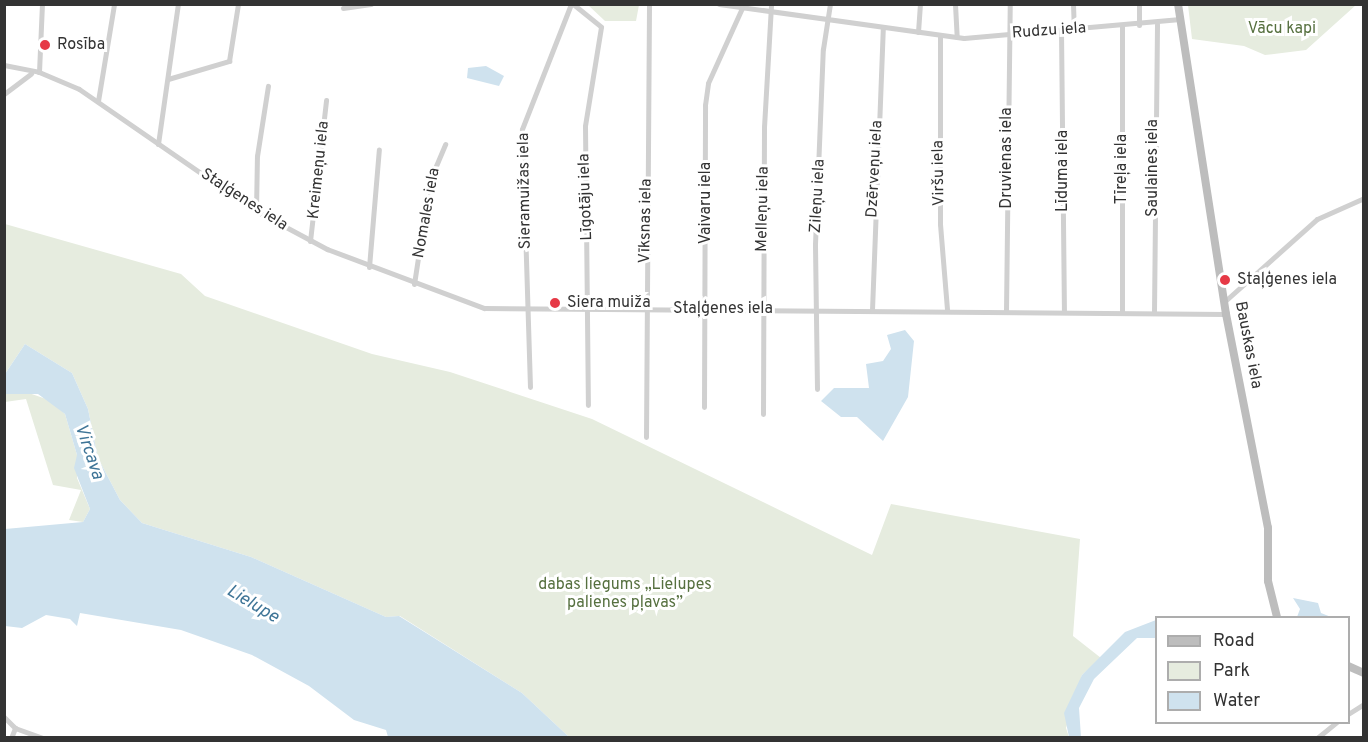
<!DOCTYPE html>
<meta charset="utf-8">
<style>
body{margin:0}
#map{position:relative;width:1368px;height:742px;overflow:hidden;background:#fff;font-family:Overpass,sans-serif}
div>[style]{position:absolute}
.green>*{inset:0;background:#e6ecdf}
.water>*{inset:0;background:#cfe2ee}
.street>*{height:5px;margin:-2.5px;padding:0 2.5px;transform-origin:2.5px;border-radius:2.5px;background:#d0d0d0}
.secondary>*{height:8px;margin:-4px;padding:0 4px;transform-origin:4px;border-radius:4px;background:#bdbdbd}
.dots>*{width:16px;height:16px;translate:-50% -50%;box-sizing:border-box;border:3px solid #fff;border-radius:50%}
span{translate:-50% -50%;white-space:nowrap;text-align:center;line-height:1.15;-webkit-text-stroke:6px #fff;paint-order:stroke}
.park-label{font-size:16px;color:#56703f}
.street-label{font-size:16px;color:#333}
.poi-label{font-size:16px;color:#333}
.left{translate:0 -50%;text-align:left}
.water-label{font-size:18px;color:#3f7597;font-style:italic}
.frame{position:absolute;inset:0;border:6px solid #333;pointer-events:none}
.legend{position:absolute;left:1155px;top:616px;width:195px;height:108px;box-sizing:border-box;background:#fff;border:2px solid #adadad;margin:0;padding:8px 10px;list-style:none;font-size:18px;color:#333}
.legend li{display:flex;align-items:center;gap:12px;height:30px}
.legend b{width:30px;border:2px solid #adadad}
</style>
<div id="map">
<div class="green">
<div style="clip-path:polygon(588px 5px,639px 5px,636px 21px,605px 21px)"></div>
<div style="clip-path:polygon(1188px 5px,1188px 4px,1356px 5px,1306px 50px,1265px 55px,1244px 46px,1192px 39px)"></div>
<div style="clip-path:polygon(5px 224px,181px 274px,205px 296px,372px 354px,450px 372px,592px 419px,872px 555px,891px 504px,1080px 539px,1073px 636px,1101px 658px,1082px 675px,1066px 728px,1069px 737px,569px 737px,522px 693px,400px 616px,386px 617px,251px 557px,142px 523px,120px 500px,98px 458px,88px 409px,72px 373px,25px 344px,5px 374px)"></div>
<div style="clip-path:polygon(23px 391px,49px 400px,65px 414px,77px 455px,77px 478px,90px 509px,83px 522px,69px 520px,81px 490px,53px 485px,26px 399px,5px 402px,5px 394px)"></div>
</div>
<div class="water">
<div style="clip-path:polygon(486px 66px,504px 76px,499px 86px,467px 78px,468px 68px)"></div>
<div style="clip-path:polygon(905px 330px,914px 341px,908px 397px,883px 441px,857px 417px,841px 417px,821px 401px,834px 388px,869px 388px,866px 364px,883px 361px,891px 349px,887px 335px)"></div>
<div style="clip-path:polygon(25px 344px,72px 373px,88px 409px,98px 458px,120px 500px,142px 523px,251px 557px,386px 617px,399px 616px,522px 693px,569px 737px,388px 737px,386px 730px,354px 720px,309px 686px,252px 655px,181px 630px,80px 613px,77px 626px,70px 619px,46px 615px,22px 628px,5px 626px,5px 529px,83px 522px,90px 509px,74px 468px,77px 455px,65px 414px,38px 394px,5px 394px,5px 374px)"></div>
<div style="clip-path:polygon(1293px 598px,1318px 603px,1321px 613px,1331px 617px,1297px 617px,1300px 609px)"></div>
<div style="clip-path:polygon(1156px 620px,1156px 638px,1137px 638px,1094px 679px,1079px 708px,1081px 737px,1069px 737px,1064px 713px,1082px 675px,1125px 632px)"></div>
</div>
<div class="street">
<div style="left:573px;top:4px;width:36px;rotate:39deg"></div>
<div style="left:601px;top:27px;width:100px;rotate:99.2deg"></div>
<div style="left:585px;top:126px;width:279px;rotate:89.4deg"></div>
<div style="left:719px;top:4px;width:247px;rotate:7.9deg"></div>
<div style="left:964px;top:38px;width:217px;rotate:-5deg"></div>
<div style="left:955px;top:4px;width:33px;rotate:87deg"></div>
<div style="left:1073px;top:4px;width:25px;rotate:88deg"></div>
<div style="left:343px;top:8px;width:28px;rotate:-8deg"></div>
<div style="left:1139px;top:25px;width:21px;rotate:-90deg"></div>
<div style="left:1122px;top:26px;width:286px;rotate:90deg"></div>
<div style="left:1061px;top:30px;width:282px;rotate:89.4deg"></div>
<div style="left:918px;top:32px;width:28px;rotate:-86deg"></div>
<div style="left:940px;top:35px;width:189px;rotate:90deg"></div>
<div style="left:940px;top:224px;width:86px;rotate:85.3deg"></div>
<div style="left:4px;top:65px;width:36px;rotate:11deg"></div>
<div style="left:39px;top:72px;width:43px;rotate:23deg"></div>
<div style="left:79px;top:89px;width:215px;rotate:34.6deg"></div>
<div style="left:256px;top:211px;width:81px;rotate:28.2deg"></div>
<div style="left:327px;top:249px;width:168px;rotate:20.6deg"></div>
<div style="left:484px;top:308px;width:742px;rotate:0.46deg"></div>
<div style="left:39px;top:72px;width:68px;rotate:-87.5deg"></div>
<div style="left:168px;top:79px;width:64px;rotate:-16.4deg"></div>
<div style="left:229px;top:61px;width:58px;rotate:-81deg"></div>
<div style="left:4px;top:94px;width:34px;rotate:-37deg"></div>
<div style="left:98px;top:101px;width:98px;rotate:-80.6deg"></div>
<div style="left:158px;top:144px;width:141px;rotate:-81.9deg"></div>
<div style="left:256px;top:211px;width:55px;rotate:-89deg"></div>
<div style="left:257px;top:156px;width:71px;rotate:-81.1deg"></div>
<div style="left:310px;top:241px;width:142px;rotate:-83.5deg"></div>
<div style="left:369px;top:267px;width:118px;rotate:-85.2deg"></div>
<div style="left:414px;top:284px;width:105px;rotate:-81.3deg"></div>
<div style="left:430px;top:180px;width:39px;rotate:-67deg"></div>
<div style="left:1225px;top:301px;width:123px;rotate:-41.7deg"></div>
<div style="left:1317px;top:219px;width:51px;rotate:-24.1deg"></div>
<div style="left:872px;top:310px;width:283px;rotate:-87.8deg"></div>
<div style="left:1006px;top:311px;width:307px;rotate:-89.3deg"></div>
<div style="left:1154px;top:312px;width:288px;rotate:-89.4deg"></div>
<div style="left:530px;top:387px;width:258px;rotate:-91.8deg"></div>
<div style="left:522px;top:129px;width:134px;rotate:-68.6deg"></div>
<div style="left:817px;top:389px;width:145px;rotate:-90.8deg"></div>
<div style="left:815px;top:244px;width:195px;rotate:-87.7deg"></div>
<div style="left:823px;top:49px;width:46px;rotate:-81.2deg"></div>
<div style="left:704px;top:407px;width:302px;rotate:-89.8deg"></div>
<div style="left:705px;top:105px;width:22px;rotate:-82deg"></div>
<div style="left:708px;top:83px;width:82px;rotate:-65.6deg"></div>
<div style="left:763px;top:414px;width:287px;rotate:-89.8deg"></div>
<div style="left:764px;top:127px;width:123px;rotate:-86.7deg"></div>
<div style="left:646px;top:437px;width:433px;rotate:-89.6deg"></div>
<div style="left:1348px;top:714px;width:19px;rotate:-32deg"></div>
<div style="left:4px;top:717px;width:16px;rotate:45deg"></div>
<div style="left:15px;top:728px;width:29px;rotate:20deg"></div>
<div style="left:11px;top:738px;width:11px;rotate:-68deg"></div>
<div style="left:1317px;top:738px;width:26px;rotate:-39deg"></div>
</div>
<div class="secondary">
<div style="left:1178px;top:4px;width:314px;rotate:81.2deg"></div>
<div style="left:1226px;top:314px;width:218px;rotate:78.9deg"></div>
<div style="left:1268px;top:528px;width:53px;rotate:90deg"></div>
<div style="left:1268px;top:581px;width:38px;rotate:76deg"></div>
<div style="left:1348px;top:666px;width:17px;rotate:24deg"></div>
</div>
<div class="dots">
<div style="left:45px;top:45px;background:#e63946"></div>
<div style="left:1225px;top:280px;background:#e63946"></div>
<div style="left:555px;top:303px;background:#e63946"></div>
</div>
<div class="park-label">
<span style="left:1282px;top:29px">Vācu kapi</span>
<span style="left:625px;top:594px">dabas liegums „Lielupes<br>palienes pļavas”</span>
</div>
<div class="street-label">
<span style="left:1049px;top:31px;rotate:-4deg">Rudzu iela</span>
<span style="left:1007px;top:158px;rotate:-90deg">Druvienas iela</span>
<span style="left:1153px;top:168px;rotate:-90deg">Saulaines iela</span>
<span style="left:875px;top:169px;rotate:-87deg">Dzērveņu iela</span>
<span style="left:1122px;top:169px;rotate:-90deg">Tīreļa iela</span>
<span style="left:319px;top:170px;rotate:-84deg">Kreimeņu iela</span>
<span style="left:1063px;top:171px;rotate:-90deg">Līduma iela</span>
<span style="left:939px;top:173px;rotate:-91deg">Viršu iela</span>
<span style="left:525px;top:191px;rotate:-91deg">Sieramuižas iela</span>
<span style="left:818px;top:196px;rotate:-87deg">Zileņu iela</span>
<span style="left:586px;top:197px;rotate:-92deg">Līgotāju iela</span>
<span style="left:244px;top:200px;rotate:33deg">Staļģenes iela</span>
<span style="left:706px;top:203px;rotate:-90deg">Vaivaru iela</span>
<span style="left:763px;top:209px;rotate:-89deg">Melleņu iela</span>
<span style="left:427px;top:213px;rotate:-80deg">Nomales iela</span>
<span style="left:646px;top:221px;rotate:-89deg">Vīksnas iela</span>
<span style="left:723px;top:309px">Staļģenes iela</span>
<span style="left:1248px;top:345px;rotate:79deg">Bauskas iela</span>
</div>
<div class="poi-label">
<span class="left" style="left:57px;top:45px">Rosība</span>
<span class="left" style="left:1237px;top:280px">Staļģenes iela</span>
<span class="left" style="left:567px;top:303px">Siera muiža</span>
</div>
<div class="water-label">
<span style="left:88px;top:452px;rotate:71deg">Vircava</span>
<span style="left:252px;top:605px;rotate:31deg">Lielupe</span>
</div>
<div class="frame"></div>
<ul class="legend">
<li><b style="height:8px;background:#bdbdbd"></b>Road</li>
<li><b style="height:16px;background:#e6ecdf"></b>Park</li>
<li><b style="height:16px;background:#cfe2ee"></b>Water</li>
</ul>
</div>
